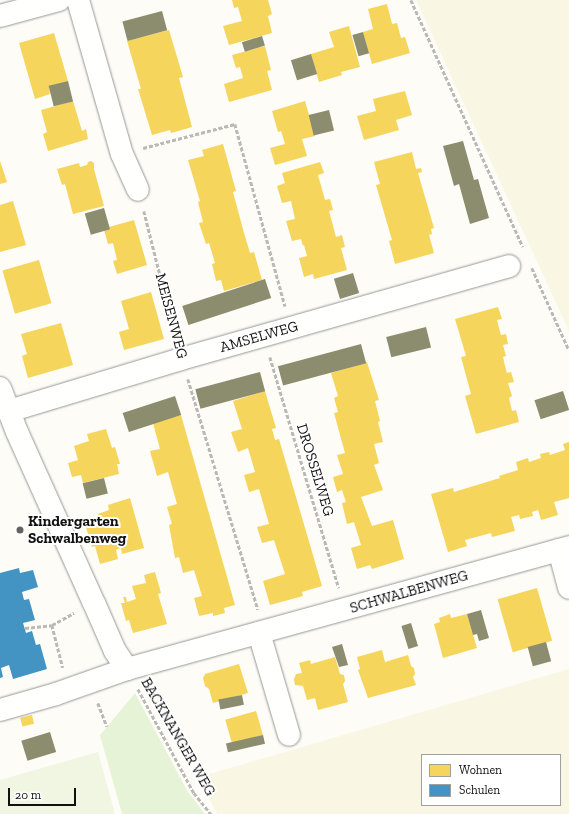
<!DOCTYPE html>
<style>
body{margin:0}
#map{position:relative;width:569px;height:814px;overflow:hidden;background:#fdfcf7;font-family:"Zilla Slab",serif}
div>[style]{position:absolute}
.farmland>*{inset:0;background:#f9f7e4}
.green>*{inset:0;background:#e7f3d7}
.pitch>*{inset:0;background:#f0f6e1}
.homes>*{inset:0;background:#f6d55c;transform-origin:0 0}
.schools>*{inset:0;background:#4393c3}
.industry>*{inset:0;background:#8c8c6e;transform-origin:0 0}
.path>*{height:2.5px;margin-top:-1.25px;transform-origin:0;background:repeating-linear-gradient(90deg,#b9b9b8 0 4px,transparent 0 6px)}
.roads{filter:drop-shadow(0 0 1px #979795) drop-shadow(0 0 1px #979795)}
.minor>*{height:22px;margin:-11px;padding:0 11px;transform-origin:11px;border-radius:11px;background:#fffffe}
.dots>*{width:11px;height:11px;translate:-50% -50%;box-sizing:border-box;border:2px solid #fff;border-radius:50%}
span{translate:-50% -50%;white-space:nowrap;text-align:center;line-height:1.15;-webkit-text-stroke:4px #fff;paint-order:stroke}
.street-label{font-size:15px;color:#111}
.poi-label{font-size:15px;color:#111;font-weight:700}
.left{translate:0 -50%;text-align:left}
.legend{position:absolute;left:421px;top:754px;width:140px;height:52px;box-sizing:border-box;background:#fff;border:1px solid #a0a0a0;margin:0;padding:5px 7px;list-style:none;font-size:12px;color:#111}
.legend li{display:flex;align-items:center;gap:8px;height:20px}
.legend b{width:20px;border:1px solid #a0a0a0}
.scale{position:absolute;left:8px;top:788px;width:68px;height:18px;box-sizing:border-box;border:2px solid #111;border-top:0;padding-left:5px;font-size:12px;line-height:14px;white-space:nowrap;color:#111;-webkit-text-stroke:3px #fff;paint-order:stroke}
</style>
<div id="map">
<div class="farmland">
<div style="clip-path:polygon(416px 0,569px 0,569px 331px)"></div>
<div style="clip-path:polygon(evenodd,569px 669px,569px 814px,217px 814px,199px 777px,569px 669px,422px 755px,560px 755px,560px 805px,422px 805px,422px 755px)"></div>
</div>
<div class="green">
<div style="clip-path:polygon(135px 693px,188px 792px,205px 814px,122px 814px,100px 735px)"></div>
</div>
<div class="pitch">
<div style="clip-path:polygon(98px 752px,115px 814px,0 814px,0 780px)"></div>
</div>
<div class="homes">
<div style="clip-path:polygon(232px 0,268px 0,272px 14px,268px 16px,272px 33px,229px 45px,223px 26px,242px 21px,238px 7px,234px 8px)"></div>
<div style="clip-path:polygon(387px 4px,392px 24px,397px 23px,401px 38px,405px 37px,410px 53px,372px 64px,363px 32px,373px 29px,368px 9px)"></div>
<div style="clip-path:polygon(349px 26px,360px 67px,341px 72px,342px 75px,319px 82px,311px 54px,334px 47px,329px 32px)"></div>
<div style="clip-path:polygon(169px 30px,183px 77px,179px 78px,192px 127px,171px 133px,170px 130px,152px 135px,138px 89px,141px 89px,127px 41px)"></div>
<div style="clip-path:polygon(54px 33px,68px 81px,49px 86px,50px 94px,35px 99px,19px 43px)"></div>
<div style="clip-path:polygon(265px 46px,271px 70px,267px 71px,272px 90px,229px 102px,224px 84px,243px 78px,240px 67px,236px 68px,232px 55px)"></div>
<div style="clip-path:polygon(405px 91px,412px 115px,396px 120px,399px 130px,364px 140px,357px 116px,376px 111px,373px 99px)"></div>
<div style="clip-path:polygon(73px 101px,82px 131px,86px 129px,88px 139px,48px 151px,43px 134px,47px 132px,41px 110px)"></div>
<div style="clip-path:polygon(305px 101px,315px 136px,302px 139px,307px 156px,275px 165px,270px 148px,285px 144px,281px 131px,278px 132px,272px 111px)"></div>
<div style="clip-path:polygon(223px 144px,236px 191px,233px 192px,244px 233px,250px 253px,254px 252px,262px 280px,224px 291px,221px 280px,216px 281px,212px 264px,215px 263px,209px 243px,206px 244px,199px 223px,203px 222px,198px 202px,200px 201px,188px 160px,204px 156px,202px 150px)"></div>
<div style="clip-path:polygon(412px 152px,416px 169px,421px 168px,422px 172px,418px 173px,434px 228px,431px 229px,432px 234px,429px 235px,434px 253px,395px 264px,389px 241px,392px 240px,376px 185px,380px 184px,374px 162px)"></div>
<div style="clip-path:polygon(0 161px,7px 182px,0 184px)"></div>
<div style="clip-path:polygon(91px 161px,94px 163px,94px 169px,104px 206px,73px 214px,65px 184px,62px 185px,57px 169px,79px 163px,80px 167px,87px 165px,88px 162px)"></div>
<div style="clip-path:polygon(320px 162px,324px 173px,318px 175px,325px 200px,330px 199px,333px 210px,329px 211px,336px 237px,342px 235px,345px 247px,341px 248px,347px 270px,314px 279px,313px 274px,304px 277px,299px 258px,307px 256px,304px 245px,303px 246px,301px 239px,292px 241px,286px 221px,295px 219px,291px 201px,282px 203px,277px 186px,285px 183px,282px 173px)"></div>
<div style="clip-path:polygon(13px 201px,26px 245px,0 252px,0 205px)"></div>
<div style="clip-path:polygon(134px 220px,147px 265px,117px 274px,113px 261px,117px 260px,113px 243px,108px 244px,104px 230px,110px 229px,109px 227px)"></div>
<div style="left:39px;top:260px;width:45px;height:38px;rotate:74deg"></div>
<div style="clip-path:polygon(151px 292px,164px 339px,124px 350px,119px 332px,129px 329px,121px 301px)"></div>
<div style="clip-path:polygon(498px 307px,502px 319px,497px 320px,499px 328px,501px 335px,506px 334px,508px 344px,503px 345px,506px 356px,503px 357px,505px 366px,507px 373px,511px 372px,514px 382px,508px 383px,512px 396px,509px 398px,512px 411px,516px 410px,519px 422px,476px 434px,465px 396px,471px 394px,461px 357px,466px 356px,455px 319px)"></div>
<div style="clip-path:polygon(61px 323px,73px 365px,28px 378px,22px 356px,27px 354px,21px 334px)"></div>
<div style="clip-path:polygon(367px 362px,379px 400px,375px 401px,380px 421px,378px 422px,383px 442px,374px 444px,379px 463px,374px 465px,383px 490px,361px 497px,372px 526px,393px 520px,404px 559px,372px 569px,370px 565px,357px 569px,351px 548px,361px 545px,354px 522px,347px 524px,342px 503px,346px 502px,342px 490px,337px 492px,333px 477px,343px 474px,337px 455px,345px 453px,334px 413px,338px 412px,334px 398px,338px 396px,331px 373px)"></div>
<div style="clip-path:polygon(265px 391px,276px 428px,272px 429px,275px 440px,279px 439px,322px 586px,302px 592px,303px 596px,270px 605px,263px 581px,285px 574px,274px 540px,262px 543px,257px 527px,269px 524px,259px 489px,249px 492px,244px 475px,255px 472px,248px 448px,238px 452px,231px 432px,242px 429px,233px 401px)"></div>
<div style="clip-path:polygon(181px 415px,235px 605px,224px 608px,225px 613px,213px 616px,213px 613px,199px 616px,194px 598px,202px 596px,194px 570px,183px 573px,179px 557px,175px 558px,169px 525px,172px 524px,167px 507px,177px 504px,168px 472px,157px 476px,150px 451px,160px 449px,153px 423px)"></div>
<div style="clip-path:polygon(106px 429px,112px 448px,115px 447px,120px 464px,117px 464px,119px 474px,83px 483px,81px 475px,72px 477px,68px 463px,78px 460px,74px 446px,89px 441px,87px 434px)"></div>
<div style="clip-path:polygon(569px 442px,569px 498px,554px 502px,558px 515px,541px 520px,538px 510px,532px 512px,533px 516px,520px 519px,519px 515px,511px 517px,515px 531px,492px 537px,491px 533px,465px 540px,467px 546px,448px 552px,431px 494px,453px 488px,454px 492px,500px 478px,499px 476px,518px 470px,516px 462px,528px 458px,529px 462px,541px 458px,540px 454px,549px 452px,550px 455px,565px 450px,563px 444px)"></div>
<div style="clip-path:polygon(130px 498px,144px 548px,122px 554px,121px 548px,116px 550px,118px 559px,100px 564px,95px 546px,92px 547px,85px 524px,100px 520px,98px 514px,109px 510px,108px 505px)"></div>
<div style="clip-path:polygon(155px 572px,161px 593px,158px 594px,167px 624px,133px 633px,129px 620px,126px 621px,121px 603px,125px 603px,123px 597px,126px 597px,127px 602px,136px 599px,132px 586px,146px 583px,144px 575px)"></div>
<div style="left:537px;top:588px;width:55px;height:41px;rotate:74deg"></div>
<div style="clip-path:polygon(450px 614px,451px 618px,467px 614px,477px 648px,443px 658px,434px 624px,440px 622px,439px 618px)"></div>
<div style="clip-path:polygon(382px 650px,385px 662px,408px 655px,411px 666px,414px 668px,415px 674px,413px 677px,416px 685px,368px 698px,358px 670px,360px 669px,357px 657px)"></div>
<div style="clip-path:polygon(335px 657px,340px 674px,344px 675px,345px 681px,343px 684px,348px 702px,318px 710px,315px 698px,307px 700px,303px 686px,295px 685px,294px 679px,296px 674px,302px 673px,299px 663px,310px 660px,311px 664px)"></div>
<div style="clip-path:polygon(239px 664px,248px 693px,213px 703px,209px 689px,205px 686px,203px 678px,205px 674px)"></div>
<div style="left:256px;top:711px;width:25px;height:32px;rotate:74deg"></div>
<div style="left:32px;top:715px;width:9px;height:12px;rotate:77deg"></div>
</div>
<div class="schools">
<div style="clip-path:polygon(19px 568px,20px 573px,33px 570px,38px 587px,22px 592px,24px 600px,29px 599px,35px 620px,23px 623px,26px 633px,32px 631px,36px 645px,40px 644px,47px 669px,13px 679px,9px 665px,1px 668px,3px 677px,0 678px,0 573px)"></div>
</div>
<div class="industry">
<div style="left:162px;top:11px;width:20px;height:41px;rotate:75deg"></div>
<div style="left:363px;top:32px;width:22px;height:11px;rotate:74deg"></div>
<div style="left:262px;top:36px;width:10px;height:21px;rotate:73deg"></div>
<div style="left:311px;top:54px;width:21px;height:21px;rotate:73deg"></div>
<div style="left:68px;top:81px;width:21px;height:20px;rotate:76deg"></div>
<div style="left:329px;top:110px;width:21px;height:21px;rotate:76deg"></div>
<div style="clip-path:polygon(463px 141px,474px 180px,478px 179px,489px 218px,470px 224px,459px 184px,454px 186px,443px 146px)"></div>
<div style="left:104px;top:208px;width:22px;height:20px;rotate:74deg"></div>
<div style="left:353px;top:273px;width:21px;height:20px;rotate:73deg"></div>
<div style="left:265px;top:279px;width:20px;height:87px;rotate:72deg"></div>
<div style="left:426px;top:327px;width:21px;height:41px;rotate:76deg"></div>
<div style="left:361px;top:344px;width:20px;height:86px;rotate:75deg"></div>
<div style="left:260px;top:372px;width:20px;height:67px;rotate:75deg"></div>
<div style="left:563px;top:391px;width:20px;height:30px;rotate:72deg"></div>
<div style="left:175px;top:396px;width:20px;height:55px;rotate:72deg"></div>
<div style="left:104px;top:478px;width:16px;height:22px;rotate:76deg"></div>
<div style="clip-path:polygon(481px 610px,489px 638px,479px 641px,477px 634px,473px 635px,467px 614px)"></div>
<div style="left:411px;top:623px;width:24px;height:10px;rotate:73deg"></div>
<div style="left:546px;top:642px;width:20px;height:19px;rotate:75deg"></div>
<div style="clip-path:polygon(342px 644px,348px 665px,339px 667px,332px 647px)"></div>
<div style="left:242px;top:695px;width:10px;height:24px;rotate:79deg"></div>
<div style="left:50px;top:732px;width:21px;height:30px;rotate:73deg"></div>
<div style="left:263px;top:735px;width:9px;height:38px;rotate:77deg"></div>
</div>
<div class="path">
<div style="left:411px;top:0;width:271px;rotate:65.6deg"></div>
<div style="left:143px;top:148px;width:95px;rotate:-14.6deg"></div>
<div style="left:235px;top:124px;width:189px;rotate:74.6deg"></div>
<div style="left:144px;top:211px;width:131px;rotate:75.9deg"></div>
<div style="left:532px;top:268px;width:90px;rotate:65.7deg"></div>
<div style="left:270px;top:357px;width:241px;rotate:73.4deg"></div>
<div style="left:188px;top:379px;width:241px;rotate:73.1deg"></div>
<div style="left:52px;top:625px;width:25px;rotate:-29deg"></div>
<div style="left:25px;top:628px;width:27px;rotate:-6deg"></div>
<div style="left:52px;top:625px;width:44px;rotate:75.7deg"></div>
<div style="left:138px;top:689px;width:118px;rotate:61.7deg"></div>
<div style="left:194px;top:793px;width:27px;rotate:51deg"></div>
<div style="left:98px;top:703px;width:25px;rotate:69deg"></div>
</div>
<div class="roads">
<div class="minor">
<div style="left:78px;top:0;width:160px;rotate:74.1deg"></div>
<div style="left:122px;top:154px;width:39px;rotate:66deg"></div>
<div style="left:0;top:16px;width:61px;rotate:-15.2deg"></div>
<div style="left:0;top:388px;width:47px;rotate:68.9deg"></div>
<div style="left:17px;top:432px;width:188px;rotate:65.8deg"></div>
<div style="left:94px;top:603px;width:52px;rotate:66.4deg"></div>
<div style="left:115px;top:651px;width:22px;rotate:56deg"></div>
<div style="left:127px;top:669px;width:459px;rotate:-15.4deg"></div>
<div style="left:9px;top:411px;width:180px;rotate:-16.8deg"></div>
<div style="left:181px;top:359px;width:341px;rotate:-15.8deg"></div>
<div style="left:559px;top:550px;width:39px;rotate:75deg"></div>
<div style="left:259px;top:633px;width:106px;rotate:73.6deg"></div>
<div style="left:0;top:710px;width:58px;rotate:-15.9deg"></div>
<div style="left:56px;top:694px;width:75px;rotate:-19.4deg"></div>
</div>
</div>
<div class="dots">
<div style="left:20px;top:530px;background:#646362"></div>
</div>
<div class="street-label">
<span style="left:171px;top:316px;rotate:75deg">MEISENWEG</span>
<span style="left:259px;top:337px;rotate:-16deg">AMSELWEG</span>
<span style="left:315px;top:470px;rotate:73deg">DROSSELWEG</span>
<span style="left:409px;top:592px;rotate:-16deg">SCHWALBENWEG</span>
<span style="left:178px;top:737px;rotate:60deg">BACKNANGER WEG</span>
</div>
<div class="poi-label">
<span class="left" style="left:28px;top:530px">Kindergarten<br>Schwalbenweg</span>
</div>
<ul class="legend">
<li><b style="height:11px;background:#f6d55c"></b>Wohnen</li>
<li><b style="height:11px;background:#4393c3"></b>Schulen</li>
</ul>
<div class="scale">20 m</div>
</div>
